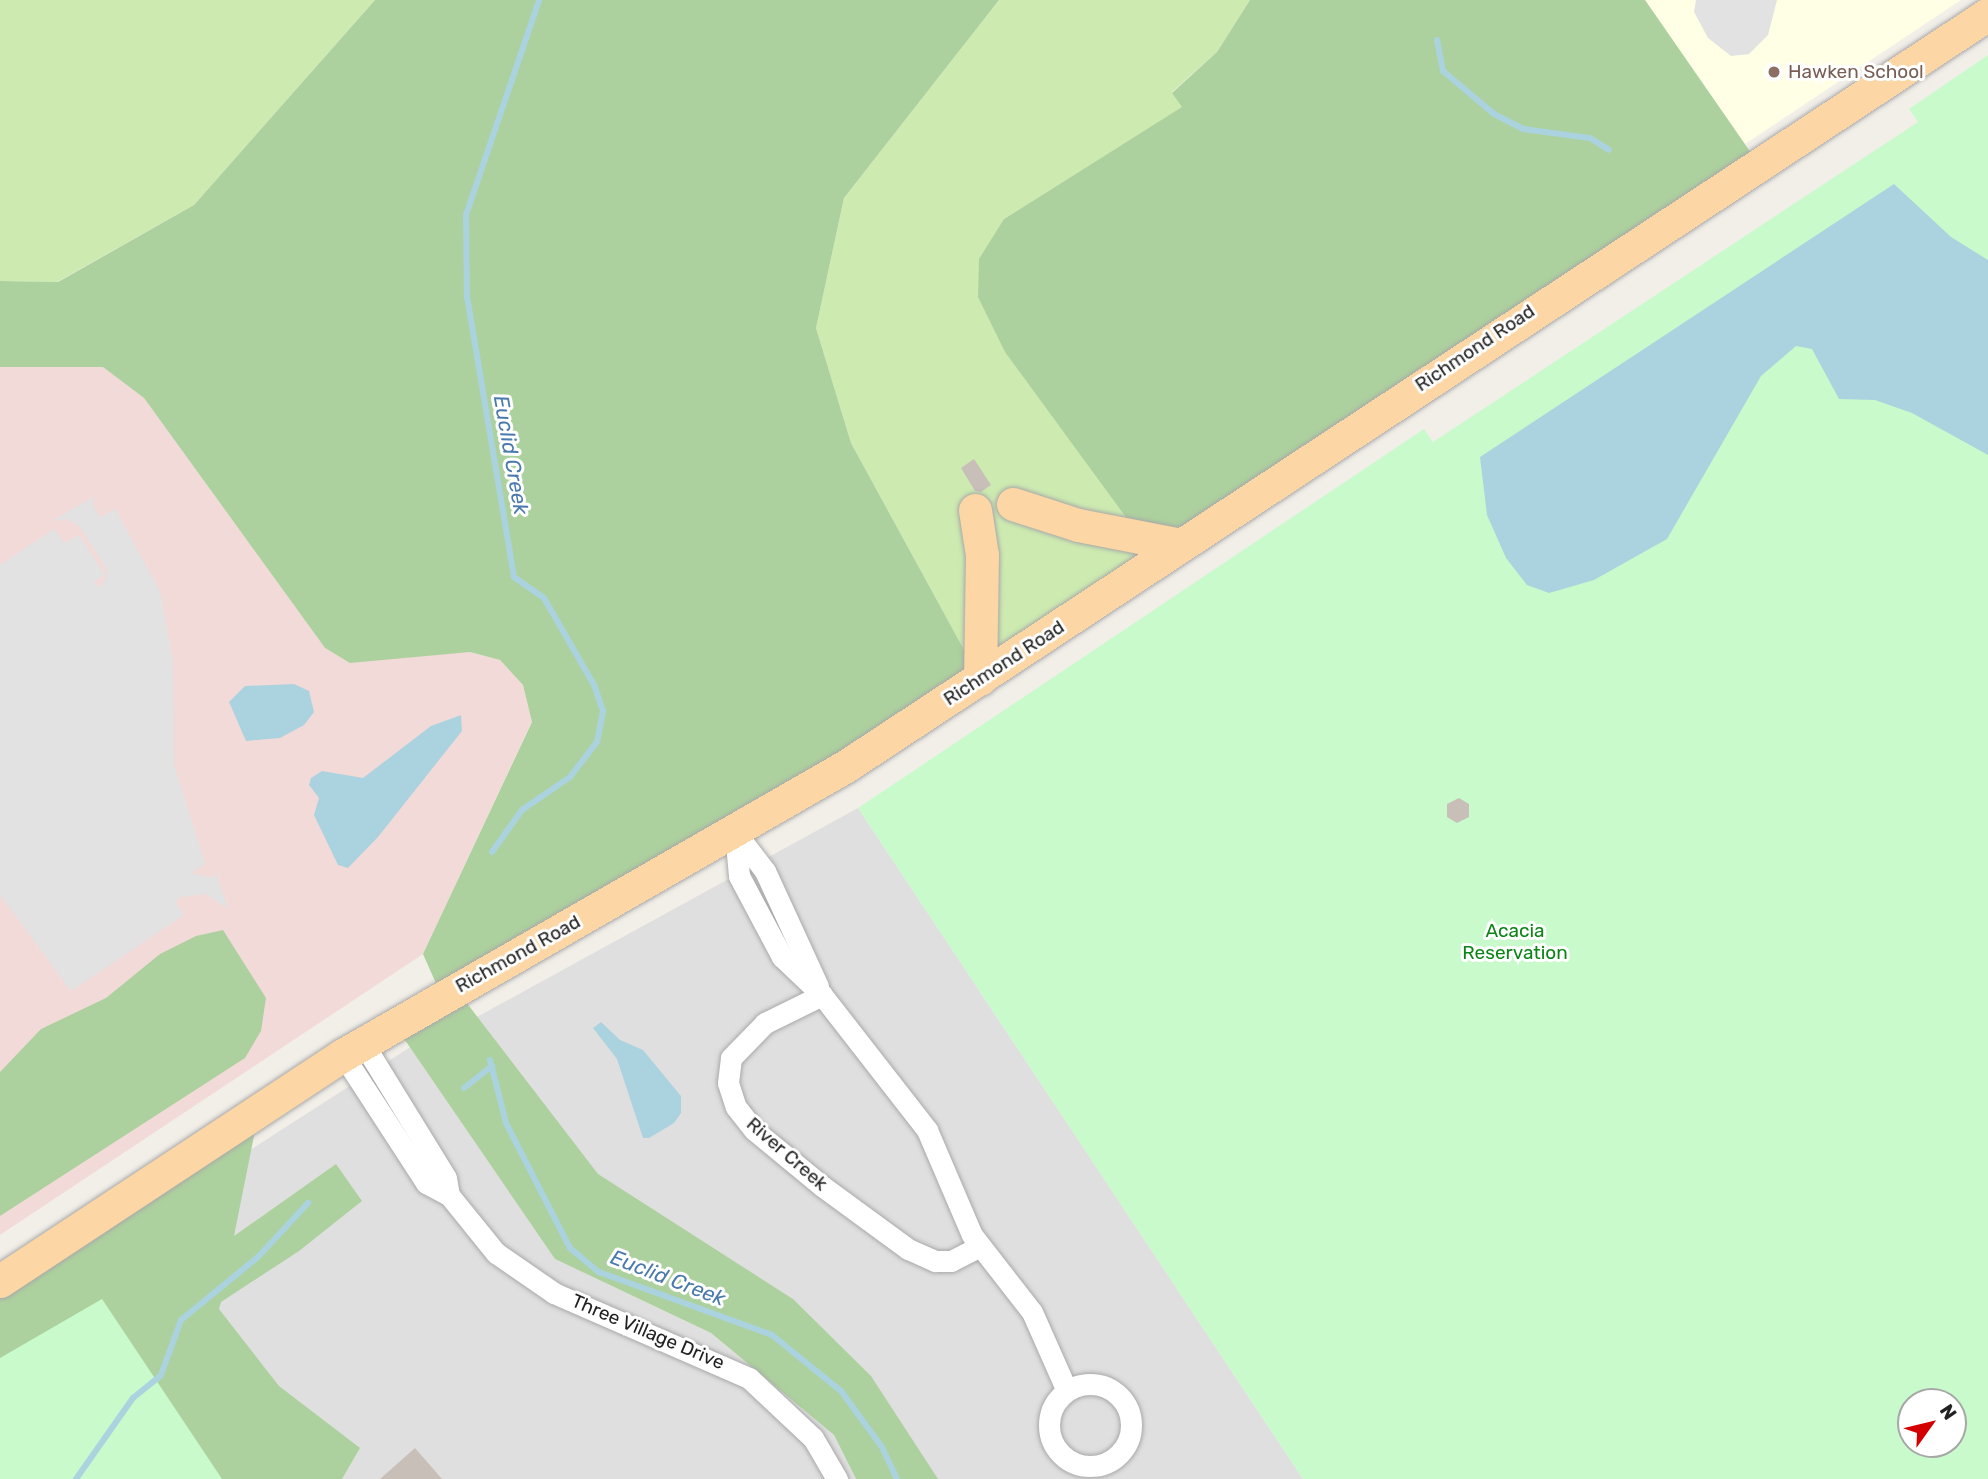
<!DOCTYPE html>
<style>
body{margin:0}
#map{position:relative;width:1988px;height:1479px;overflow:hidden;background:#f2efe9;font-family:Rubik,sans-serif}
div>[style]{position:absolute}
.residential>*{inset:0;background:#e0dfdf}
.commercial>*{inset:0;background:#f2dad9}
.education>*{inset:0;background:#ffffe5}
.grass>*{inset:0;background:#cdebb0}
.forest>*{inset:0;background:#add19e}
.park>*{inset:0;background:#c8facc}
.parking>*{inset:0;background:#e2e2e2}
.water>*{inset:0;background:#aad3df}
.stream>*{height:6px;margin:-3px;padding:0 3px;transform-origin:3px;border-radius:3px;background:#aad3df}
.building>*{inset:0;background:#c7bfb8}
.roads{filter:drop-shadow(0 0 2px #a9a9a9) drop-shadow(0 0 2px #a9a9a9)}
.street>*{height:21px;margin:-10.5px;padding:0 10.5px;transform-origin:10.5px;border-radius:10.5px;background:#fff}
.street>.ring{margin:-10.5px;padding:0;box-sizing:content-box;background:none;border:21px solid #fff;border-radius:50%}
.primary>*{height:33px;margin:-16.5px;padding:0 16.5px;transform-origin:16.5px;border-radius:16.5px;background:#fcd6a4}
.dots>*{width:19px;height:19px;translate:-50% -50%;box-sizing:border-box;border:4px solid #fff;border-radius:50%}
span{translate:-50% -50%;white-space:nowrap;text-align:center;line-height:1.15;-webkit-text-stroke:6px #fff;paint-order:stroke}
.education-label{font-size:19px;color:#785e54}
.left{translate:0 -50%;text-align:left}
.street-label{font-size:19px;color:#222}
.park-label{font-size:19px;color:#0c8416}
.water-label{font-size:21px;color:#4a7aab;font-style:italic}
.north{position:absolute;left:1897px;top:1388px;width:70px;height:70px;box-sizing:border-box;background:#fff;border:2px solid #a7a7a7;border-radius:50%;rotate:56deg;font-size:19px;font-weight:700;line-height:28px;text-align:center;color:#222}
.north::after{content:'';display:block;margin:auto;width:24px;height:32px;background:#d40000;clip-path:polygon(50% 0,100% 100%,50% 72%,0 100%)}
</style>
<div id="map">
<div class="residential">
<div style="clip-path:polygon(858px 808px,1303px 1479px,910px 1479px,588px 1204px,455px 1029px)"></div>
<div style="clip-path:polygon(429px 1035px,555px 1259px,711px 1333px,834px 1435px,856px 1479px,222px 1479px,84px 1257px)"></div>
</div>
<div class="commercial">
<div style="clip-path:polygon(0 367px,104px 367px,144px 398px,325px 648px,351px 663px,419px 653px,470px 652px,500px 660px,523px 685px,532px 721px,423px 954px,0 1235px)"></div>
</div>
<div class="education">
<div style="clip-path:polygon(1645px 0,1961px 0,1745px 144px)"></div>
</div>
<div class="grass">
<div style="clip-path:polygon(0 0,375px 0,194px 205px,57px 282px,0 281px)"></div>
<div style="clip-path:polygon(999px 0,1250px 0,1217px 52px,1172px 92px,1183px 107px,1004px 219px,1141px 536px,1158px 561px,980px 679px,851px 443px,816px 328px,844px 198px)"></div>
</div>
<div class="forest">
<div style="clip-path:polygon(375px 0,999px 0,844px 198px,816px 328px,851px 443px,980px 679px,456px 989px,598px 1174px,793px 1299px,871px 1376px,938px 1479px,856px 1479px,834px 1435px,711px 1333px,555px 1259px,394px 1024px,442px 997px,423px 954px,532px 722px,523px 685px,500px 660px,470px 652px,350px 663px,325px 648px,144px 398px,103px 367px,0 367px,0 281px,58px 282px,194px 205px)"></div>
<div style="clip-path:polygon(1250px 0,1645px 0,1758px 163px,1158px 561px,1005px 352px,978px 297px,979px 259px,1004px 219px,1182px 107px,1172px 93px,1217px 52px)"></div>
<div style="clip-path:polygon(223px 930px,266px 998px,261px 1031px,245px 1058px,0 1216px,0 1072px,41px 1029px,106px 998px,160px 954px,196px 936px)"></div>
<div style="clip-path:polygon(259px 1111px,234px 1236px,336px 1164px,362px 1201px,299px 1251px,221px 1302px,219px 1309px,279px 1386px,360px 1448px,342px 1479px,0 1479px,0 1281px)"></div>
</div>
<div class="park">
<div style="clip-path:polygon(evenodd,1988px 55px,1988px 1479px,1303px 1479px,858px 808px,1424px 429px,1433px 442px,1918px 122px,1909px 109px,1988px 55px,1911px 1402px,1953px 1402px,1953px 1444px,1911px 1444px,1911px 1402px)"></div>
<div style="clip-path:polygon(102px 1299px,222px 1479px,0 1479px,0 1358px)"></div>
</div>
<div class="parking">
<div style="clip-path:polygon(1696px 0,1777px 0,1768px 35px,1749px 54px,1731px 56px,1708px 38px,1694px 12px)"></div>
<div style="clip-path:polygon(95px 496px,92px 503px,100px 517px,115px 509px,160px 591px,173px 661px,174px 765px,205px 864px,191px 873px,213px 878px,216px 873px,228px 909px,206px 894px,180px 897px,176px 903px,184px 915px,71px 991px,0 895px,0 565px,54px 529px,64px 543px,79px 535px,105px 575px,93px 583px,100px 587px,107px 578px,106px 568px,80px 527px,67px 519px,52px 521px)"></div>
</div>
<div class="water">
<div style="clip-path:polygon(1894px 184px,1951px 237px,1988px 260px,1988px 455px,1912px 413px,1875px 400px,1839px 399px,1812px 349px,1796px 346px,1761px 376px,1667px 539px,1594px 580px,1549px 593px,1527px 585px,1506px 558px,1487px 515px,1480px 457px)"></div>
<div style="clip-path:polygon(294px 684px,309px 691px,314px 712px,304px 725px,280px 738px,246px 741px,229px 702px,245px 686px)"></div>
<div style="clip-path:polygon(461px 715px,462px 731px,378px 837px,348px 868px,338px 865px,314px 815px,319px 798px,309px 785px,311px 778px,322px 771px,363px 778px,431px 726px)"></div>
<div style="clip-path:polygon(601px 1022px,620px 1040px,643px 1050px,681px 1096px,681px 1113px,674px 1123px,649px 1138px,643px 1138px,617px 1059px,593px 1028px)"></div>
</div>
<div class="stream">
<div style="left:1437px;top:40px;width:32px;rotate:79deg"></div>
<div style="left:1443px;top:71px;width:67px;rotate:40.1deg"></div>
<div style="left:1494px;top:114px;width:33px;rotate:27deg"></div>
<div style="left:1523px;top:129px;width:68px;rotate:7.7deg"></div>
<div style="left:1590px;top:138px;width:22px;rotate:32deg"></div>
<div style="left:492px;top:852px;width:52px;rotate:-54.5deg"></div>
<div style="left:522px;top:810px;width:58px;rotate:-34.5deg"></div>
<div style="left:570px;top:777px;width:44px;rotate:-52.4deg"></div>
<div style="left:597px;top:742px;width:32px;rotate:-79deg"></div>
<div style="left:603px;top:711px;width:28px;rotate:-109deg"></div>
<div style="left:594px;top:685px;width:100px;rotate:-119.9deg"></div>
<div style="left:544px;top:598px;width:37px;rotate:-145deg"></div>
<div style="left:514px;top:577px;width:284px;rotate:-99.5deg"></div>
<div style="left:467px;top:297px;width:82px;rotate:-90.7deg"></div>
<div style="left:466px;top:215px;width:227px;rotate:-71.2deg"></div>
<div style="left:490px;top:1060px;width:65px;rotate:75.7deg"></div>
<div style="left:506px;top:1123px;width:140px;rotate:62.9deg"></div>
<div style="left:570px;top:1248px;width:38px;rotate:40deg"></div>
<div style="left:599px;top:1272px;width:184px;rotate:20deg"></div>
<div style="left:772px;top:1335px;width:89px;rotate:39.1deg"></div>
<div style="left:841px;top:1391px;width:69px;rotate:53.8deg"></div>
<div style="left:882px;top:1447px;width:35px;rotate:65deg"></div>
<div style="left:464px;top:1088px;width:36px;rotate:-38deg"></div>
<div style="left:76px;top:1479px;width:99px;rotate:-54.9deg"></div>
<div style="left:133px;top:1398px;width:36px;rotate:-39deg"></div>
<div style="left:161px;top:1375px;width:59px;rotate:-70deg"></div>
<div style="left:181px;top:1320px;width:99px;rotate:-39.3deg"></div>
<div style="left:258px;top:1257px;width:74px;rotate:-47.2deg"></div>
</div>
<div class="building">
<div style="clip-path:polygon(974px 459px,991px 485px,981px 492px,975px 491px,961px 468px)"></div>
<div style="clip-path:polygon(1459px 798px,1469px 804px,1469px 817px,1457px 823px,1447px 817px,1447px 804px)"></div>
<div style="clip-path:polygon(415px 1448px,442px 1479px,380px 1479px)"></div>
</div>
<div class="roads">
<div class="street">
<div style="left:735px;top:832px;width:44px;rotate:84.8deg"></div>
<div style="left:739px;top:876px;width:92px;rotate:62deg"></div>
<div style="left:782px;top:957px;width:55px;rotate:43.5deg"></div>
<div style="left:822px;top:995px;width:171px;rotate:52.1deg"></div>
<div style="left:927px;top:1130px;width:114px;rotate:66.8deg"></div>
<div style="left:972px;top:1235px;width:98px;rotate:52.1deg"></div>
<div style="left:1032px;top:1312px;width:86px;rotate:66.1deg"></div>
<div style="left:735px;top:832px;width:49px;rotate:52.4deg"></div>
<div style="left:765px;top:871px;width:127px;rotate:65.3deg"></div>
<div style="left:822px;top:995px;width:64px;rotate:153.8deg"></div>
<div style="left:765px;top:1023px;width:49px;rotate:134.2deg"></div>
<div style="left:731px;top:1058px;width:25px;rotate:97deg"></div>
<div style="left:728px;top:1083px;width:25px;rotate:72deg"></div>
<div style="left:736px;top:1107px;width:29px;rotate:52deg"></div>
<div style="left:754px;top:1130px;width:88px;rotate:39.5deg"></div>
<div style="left:822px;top:1186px;width:107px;rotate:36.2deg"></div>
<div style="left:908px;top:1249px;width:30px;rotate:24deg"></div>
<div style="left:935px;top:1261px;width:16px"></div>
<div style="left:951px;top:1261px;width:33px;rotate:-27deg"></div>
<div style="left:363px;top:1043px;width:158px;rotate:58.4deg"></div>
<div style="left:446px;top:1178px;width:17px;rotate:80deg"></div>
<div style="left:343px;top:1055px;width:153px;rotate:57deg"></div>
<div style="left:426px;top:1183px;width:26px;rotate:28deg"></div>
<div style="left:449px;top:1195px;width:75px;rotate:51deg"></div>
<div style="left:496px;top:1253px;width:70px;rotate:34.6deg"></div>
<div style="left:554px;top:1293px;width:213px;rotate:23.6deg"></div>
<div style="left:749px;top:1378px;width:88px;rotate:43.2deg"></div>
<div style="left:813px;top:1438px;width:48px;rotate:59.7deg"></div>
<div class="ring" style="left:1049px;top:1384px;width:61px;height:61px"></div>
</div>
<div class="primary">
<div style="left:1013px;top:504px;width:68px;rotate:17.9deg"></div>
<div style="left:1078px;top:525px;width:105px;rotate:11deg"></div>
<div style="left:975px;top:510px;width:46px;rotate:81.2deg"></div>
<div style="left:982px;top:555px;width:124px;rotate:90.9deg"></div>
<div style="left:0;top:1281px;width:411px;rotate:-33.4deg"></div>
<div style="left:343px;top:1055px;width:580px;rotate:-29.88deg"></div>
<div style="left:846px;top:766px;width:1367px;rotate:-33.36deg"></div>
</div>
</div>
<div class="dots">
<div style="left:1774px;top:72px;background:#8d6e63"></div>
</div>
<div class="education-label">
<span class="left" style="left:1788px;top:72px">Hawken School</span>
</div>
<div class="street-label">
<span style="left:1475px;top:348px;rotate:-34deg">Richmond Road</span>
<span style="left:1004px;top:663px;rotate:-33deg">Richmond Road</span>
<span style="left:518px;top:954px;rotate:-29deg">Richmond Road</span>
<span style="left:787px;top:1154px;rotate:41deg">River Creek</span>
<span style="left:648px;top:1332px;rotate:23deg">Three Village Drive</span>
</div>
<div class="park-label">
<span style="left:1515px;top:942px">Acacia<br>Reservation</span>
</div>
<div class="water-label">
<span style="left:511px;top:455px;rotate:80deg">Euclid Creek</span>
<span style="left:668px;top:1278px;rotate:21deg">Euclid Creek</span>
</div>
<div class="north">N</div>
</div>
